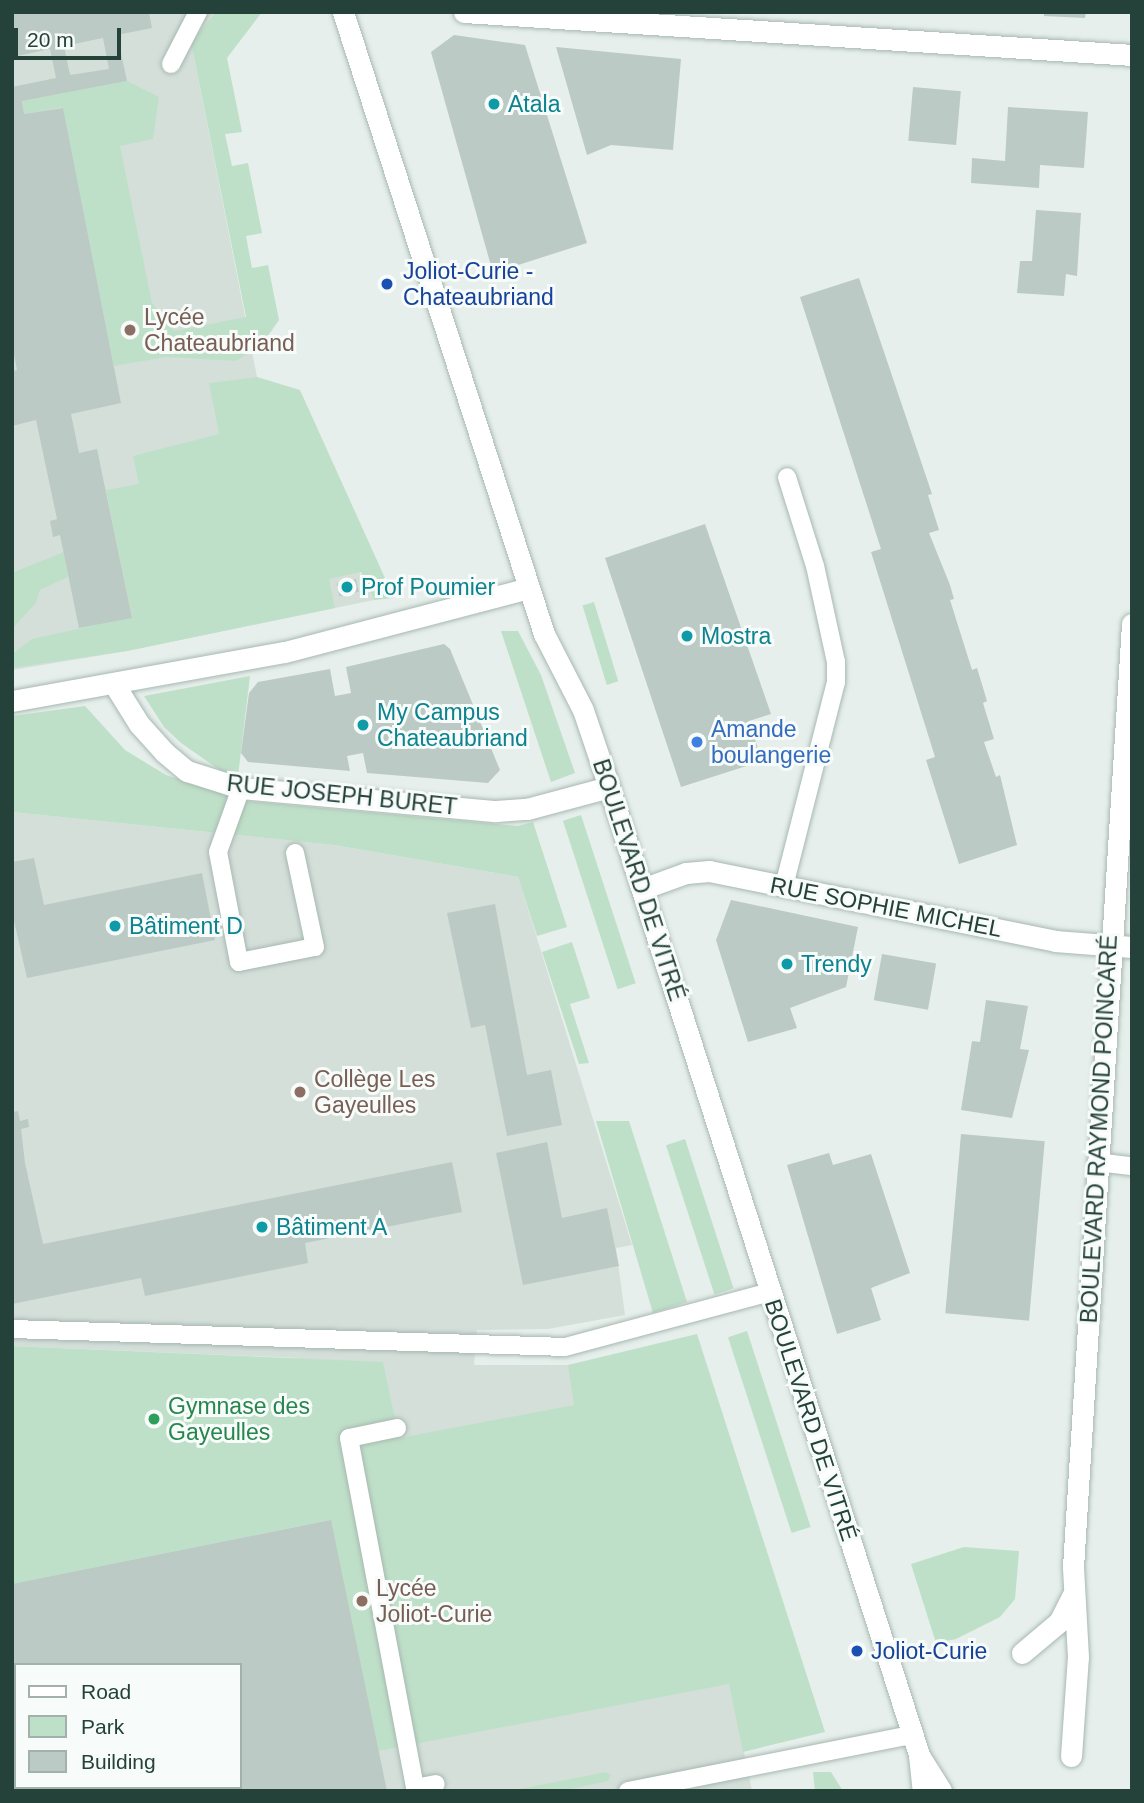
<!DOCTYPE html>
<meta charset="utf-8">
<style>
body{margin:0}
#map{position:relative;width:1144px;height:1803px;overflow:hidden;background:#e6efeb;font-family:Arial,sans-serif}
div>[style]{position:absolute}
.built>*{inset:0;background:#d4dfda}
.green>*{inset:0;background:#bfe0c8;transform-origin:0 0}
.building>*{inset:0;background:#bbcac4;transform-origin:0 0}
.roads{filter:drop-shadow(0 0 2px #a8b8b2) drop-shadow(0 0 2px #a8b8b2)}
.lane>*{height:18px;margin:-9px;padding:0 9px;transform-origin:9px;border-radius:9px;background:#fff}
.street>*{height:21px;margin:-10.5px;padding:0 10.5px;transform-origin:10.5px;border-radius:10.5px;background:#fff}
.secondary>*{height:21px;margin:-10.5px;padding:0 10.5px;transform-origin:10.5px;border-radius:10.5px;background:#fff}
.dots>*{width:19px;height:19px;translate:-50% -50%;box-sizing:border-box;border:4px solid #f7fbf9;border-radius:50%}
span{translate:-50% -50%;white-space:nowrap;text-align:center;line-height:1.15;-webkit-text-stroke:6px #f7fbf9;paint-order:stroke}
.culture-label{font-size:23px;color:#0d838f}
.left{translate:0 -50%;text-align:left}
.transit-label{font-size:23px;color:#164399}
.education-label{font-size:23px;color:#785e54}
.shop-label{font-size:23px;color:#366cbe}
.street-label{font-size:23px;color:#24423a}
.leisure-label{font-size:23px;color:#27864d}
.frame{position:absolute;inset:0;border:14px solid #24423a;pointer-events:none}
.legend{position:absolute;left:14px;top:1663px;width:228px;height:126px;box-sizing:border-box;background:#f7fbf9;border:2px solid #a3b1ad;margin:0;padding:9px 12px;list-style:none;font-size:21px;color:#24423a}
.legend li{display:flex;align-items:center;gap:14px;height:35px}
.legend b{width:35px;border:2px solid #a3b1ad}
.scale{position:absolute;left:14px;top:28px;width:107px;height:32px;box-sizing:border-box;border:4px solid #24423a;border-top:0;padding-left:9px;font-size:21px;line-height:24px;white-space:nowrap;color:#24423a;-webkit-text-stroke:5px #f7fbf9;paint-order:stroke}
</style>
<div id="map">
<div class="built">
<div style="clip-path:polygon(12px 12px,216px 12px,191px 42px,257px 377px,374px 600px,127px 651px,12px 670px)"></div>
<div style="clip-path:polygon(evenodd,12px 812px,334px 845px,518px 877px,632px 1245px,616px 1248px,625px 1315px,548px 1329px,477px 1330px,474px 1365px,568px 1365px,661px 1346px,752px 1791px,12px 1791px,12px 1538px,299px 1358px,12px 1346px,12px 812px,16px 1665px,240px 1665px,240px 1787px,16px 1787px,16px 1665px)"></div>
</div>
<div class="green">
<div style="clip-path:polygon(216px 12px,262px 12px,227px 58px,242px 132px,225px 134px,232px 166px,248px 163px,262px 233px,246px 236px,252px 268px,268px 265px,279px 320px,265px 340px,251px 343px,252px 351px,236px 361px,166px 357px,114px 366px,62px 107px,24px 114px,22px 101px,127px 81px,159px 97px,153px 139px,120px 146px,152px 303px,174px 331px,246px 317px,191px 42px)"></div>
<div style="clip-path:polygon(257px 377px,300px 390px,394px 598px,374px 600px,361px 572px,329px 579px,335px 608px,127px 651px,12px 668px,12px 654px,32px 639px,132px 617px,106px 490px,139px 484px,133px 456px,219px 434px,209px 383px)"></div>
<div style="clip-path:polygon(64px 552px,68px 577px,40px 590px,36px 603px,12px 629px,14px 572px)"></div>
<div style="left:594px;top:602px;width:83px;height:12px;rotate:73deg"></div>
<div style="clip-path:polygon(501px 631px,518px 631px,541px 675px,575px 773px,551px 782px)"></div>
<div style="clip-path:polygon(250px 676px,238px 776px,224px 773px,181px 743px,164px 727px,144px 696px)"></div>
<div style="clip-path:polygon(85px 706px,125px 750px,166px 775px,246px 801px,518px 826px,533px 822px,567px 927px,537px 936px,518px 877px,334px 845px,12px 812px,12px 716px)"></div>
<div style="left:581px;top:815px;width:177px;height:19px;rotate:72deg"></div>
<div style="clip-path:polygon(572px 942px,590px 998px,570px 1004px,589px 1063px,579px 1064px,542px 952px)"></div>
<div style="clip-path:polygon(596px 1121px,629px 1121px,687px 1302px,653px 1313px)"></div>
<div style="left:685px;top:1139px;width:157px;height:20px;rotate:72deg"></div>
<div style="left:747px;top:1331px;width:206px;height:20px;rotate:72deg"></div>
<div style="clip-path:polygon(697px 1334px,825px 1732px,743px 1752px,729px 1684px,378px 1751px,330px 1520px,12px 1584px,12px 1346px,383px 1362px,399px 1438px,574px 1405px,568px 1365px)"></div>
<div style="clip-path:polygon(964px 1547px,1019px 1551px,1015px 1599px,1000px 1617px,956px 1639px,936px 1643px,911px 1564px)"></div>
<div style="clip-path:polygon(606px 1772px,611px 1775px,608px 1781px,562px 1791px,509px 1791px)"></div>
<div style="clip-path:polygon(813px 1772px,831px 1772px,843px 1791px,815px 1791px)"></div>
</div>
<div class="building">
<div style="clip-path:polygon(evenodd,12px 12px,149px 12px,152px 28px,117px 35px,127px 81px,22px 101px,24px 114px,63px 108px,121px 403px,71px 414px,79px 453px,97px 449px,132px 618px,79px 628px,60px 535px,53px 537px,50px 521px,57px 519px,36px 420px,12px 426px,12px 371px,17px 370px,12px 344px,12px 87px,56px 78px,50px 49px,12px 57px,12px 12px,103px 38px,109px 69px,70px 75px,64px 46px,103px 38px)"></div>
<div style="clip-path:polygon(1044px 12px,1086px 12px,1085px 18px,1044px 16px)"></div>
<div style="clip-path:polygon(454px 35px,525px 45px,587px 243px,493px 273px,431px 52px)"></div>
<div style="clip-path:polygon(556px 47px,681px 59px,673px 150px,611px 145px,587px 155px)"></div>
<div style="left:913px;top:87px;width:48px;height:54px;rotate:5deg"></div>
<div style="clip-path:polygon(1008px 107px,1088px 112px,1084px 168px,1040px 165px,1039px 188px,971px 183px,972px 158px,1005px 161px)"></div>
<div style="clip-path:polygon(1036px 210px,1081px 213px,1077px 276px,1066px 274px,1064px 296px,1017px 293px,1020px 261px,1032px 261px)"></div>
<div style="clip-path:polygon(859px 278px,932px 494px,928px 495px,939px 530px,929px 533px,950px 585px,954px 599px,950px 600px,972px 670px,977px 668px,987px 701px,983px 703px,994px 739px,984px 742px,996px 777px,1000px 775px,1017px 845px,959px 864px,926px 760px,935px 757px,871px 552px,881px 549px,800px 297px)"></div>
<div style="clip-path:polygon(705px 524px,771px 714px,749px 721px,762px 761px,681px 787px,605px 558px)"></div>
<div style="left:356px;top:579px;width:13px;height:20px;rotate:77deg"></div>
<div style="clip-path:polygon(444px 644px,450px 649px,500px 770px,488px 783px,367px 773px,363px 753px,347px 756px,350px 771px,248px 762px,241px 753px,249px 693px,258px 682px,330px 669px,335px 696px,351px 693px,346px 667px)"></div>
<div style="clip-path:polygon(34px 858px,44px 905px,202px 873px,215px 940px,27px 978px,12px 912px,12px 862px)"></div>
<div style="clip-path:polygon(731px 900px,858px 927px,846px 987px,790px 1008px,797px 1028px,748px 1042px,716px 940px)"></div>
<div style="clip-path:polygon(495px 904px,527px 1075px,551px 1070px,562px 1125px,507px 1136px,485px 1025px,471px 1028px,447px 913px)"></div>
<div style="left:882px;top:954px;width:55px;height:47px;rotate:10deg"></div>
<div style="clip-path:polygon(986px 1000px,1028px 1006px,1020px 1049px,1029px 1050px,1012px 1118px,961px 1110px,972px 1041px,980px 1042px)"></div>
<div style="clip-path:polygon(18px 1111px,20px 1121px,28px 1119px,29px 1127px,21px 1129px,25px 1163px,43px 1244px,452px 1162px,462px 1212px,305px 1243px,308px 1263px,145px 1296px,141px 1278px,12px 1304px,12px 1112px)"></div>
<div style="left:961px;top:1134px;width:84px;height:180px;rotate:5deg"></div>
<div style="clip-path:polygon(547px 1142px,562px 1218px,607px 1208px,619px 1266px,523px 1285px,496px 1153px)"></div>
<div style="clip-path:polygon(829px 1153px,833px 1165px,871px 1154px,910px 1273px,871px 1288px,881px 1320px,837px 1334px,787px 1165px)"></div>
<div style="clip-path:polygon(evenodd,331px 1520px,387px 1791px,12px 1791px,12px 1584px,331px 1520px,16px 1665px,240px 1665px,240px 1787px,16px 1787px,16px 1665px)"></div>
</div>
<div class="roads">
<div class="lane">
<div style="left:171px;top:64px;width:59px;rotate:-62.6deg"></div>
<div style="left:241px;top:788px;width:68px;rotate:109.8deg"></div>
<div style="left:218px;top:852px;width:112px;rotate:79.2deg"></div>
<div style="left:239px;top:962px;width:77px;rotate:-11.2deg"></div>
<div style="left:315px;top:947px;width:96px;rotate:-102deg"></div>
<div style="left:784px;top:886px;width:211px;rotate:-75.7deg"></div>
<div style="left:836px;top:682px;width:20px;rotate:-90deg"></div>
<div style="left:836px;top:662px;width:98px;rotate:-102.3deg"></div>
<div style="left:815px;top:566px;width:93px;rotate:-107.5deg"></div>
<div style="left:1097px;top:1162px;width:35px;rotate:7deg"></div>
<div style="left:12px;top:1329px;width:553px;rotate:1.86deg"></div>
<div style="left:565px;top:1347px;width:212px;rotate:-15deg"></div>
<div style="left:397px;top:1428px;width:49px;rotate:168.2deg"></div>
<div style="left:349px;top:1438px;width:356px;rotate:79.3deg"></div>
<div style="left:415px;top:1788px;width:21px;rotate:-11deg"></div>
<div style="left:628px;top:1791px;width:289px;rotate:-11.2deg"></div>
</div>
<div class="street">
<div style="left:464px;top:12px;width:669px;rotate:3.68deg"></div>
<div style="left:114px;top:684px;width:47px;rotate:58deg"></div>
<div style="left:139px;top:724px;width:38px;rotate:48deg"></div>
<div style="left:164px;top:752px;width:30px;rotate:40deg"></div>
<div style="left:187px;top:771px;width:57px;rotate:17.5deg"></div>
<div style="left:241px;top:788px;width:256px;rotate:5.2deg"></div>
<div style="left:496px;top:811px;width:31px;rotate:-4deg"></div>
<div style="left:527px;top:809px;width:85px;rotate:-15deg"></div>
<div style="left:12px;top:701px;width:277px;rotate:-10.2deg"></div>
<div style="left:285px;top:652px;width:252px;rotate:-14.7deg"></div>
<div style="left:642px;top:889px;width:47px;rotate:-20deg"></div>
<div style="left:686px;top:873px;width:23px;rotate:-5deg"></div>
<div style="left:709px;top:871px;width:353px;rotate:11.4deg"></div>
<div style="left:1055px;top:941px;width:77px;rotate:4.5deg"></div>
<div style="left:1022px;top:1653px;width:48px;rotate:-40deg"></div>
<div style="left:1059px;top:1622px;width:30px;rotate:-63deg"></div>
<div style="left:1071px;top:1756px;width:99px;rotate:-86deg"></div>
<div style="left:1078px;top:1657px;width:90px;rotate:-93.2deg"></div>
<div style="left:1073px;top:1567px;width:945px;rotate:-86.42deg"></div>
</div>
<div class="secondary">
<div style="left:343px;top:12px;width:654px;rotate:72.09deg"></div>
<div style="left:544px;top:634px;width:85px;rotate:62.8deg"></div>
<div style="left:583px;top:710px;width:81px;rotate:71.3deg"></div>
<div style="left:609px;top:787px;width:1016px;rotate:72.24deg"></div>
<div style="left:919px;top:1755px;width:36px;rotate:84deg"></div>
<div style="left:920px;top:1757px;width:40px;rotate:58deg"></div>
</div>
</div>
<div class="dots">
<div style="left:494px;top:104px;background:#0f9aa8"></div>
<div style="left:387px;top:284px;background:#1a4fb4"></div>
<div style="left:130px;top:330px;background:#8d6e63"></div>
<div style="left:347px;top:587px;background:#0f9aa8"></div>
<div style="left:687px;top:636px;background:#0f9aa8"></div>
<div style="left:363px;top:725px;background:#0f9aa8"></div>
<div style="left:697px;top:742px;background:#3f7fe0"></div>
<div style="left:115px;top:926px;background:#0f9aa8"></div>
<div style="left:787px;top:964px;background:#0f9aa8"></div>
<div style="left:300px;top:1092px;background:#8d6e63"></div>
<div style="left:262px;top:1227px;background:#0f9aa8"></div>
<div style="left:154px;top:1419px;background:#2e9e5b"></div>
<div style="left:362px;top:1601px;background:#8d6e63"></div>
<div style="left:857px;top:1651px;background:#1a4fb4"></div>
</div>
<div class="culture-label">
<span class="left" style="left:508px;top:104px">Atala</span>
<span class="left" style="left:361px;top:587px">Prof Poumier</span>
<span class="left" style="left:701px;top:636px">Mostra</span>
<span class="left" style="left:377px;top:725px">My Campus<br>Chateaubriand</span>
<span class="left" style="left:129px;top:926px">Bâtiment D</span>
<span class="left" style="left:801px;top:964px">Trendy</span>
<span class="left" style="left:276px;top:1227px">Bâtiment A</span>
</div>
<div class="transit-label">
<span class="left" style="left:403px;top:284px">Joliot-Curie -<br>Chateaubriand</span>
<span class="left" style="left:871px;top:1651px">Joliot-Curie</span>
</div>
<div class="education-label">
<span class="left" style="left:144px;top:330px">Lycée<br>Chateaubriand</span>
<span class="left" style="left:314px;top:1092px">Collège Les<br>Gayeulles</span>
<span class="left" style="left:376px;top:1601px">Lycée<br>Joliot-Curie</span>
</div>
<div class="shop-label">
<span class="left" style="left:711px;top:742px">Amande<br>boulangerie</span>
</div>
<div class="street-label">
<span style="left:342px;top:795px;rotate:6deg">RUE JOSEPH BURET</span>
<span style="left:639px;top:880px;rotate:72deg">BOULEVARD DE VITRÉ</span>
<span style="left:886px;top:907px;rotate:11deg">RUE SOPHIE MICHEL</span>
<span style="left:1099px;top:1129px;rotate:-87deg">BOULEVARD RAYMOND POINCARÉ</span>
<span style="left:811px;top:1420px;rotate:72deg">BOULEVARD DE VITRÉ</span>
</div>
<div class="leisure-label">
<span class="left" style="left:168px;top:1419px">Gymnase des<br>Gayeulles</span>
</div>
<div class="frame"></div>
<ul class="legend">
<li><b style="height:9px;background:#fff"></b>Road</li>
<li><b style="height:19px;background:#bfe0c8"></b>Park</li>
<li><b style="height:19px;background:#bbcac4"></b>Building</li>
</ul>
<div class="scale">20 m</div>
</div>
